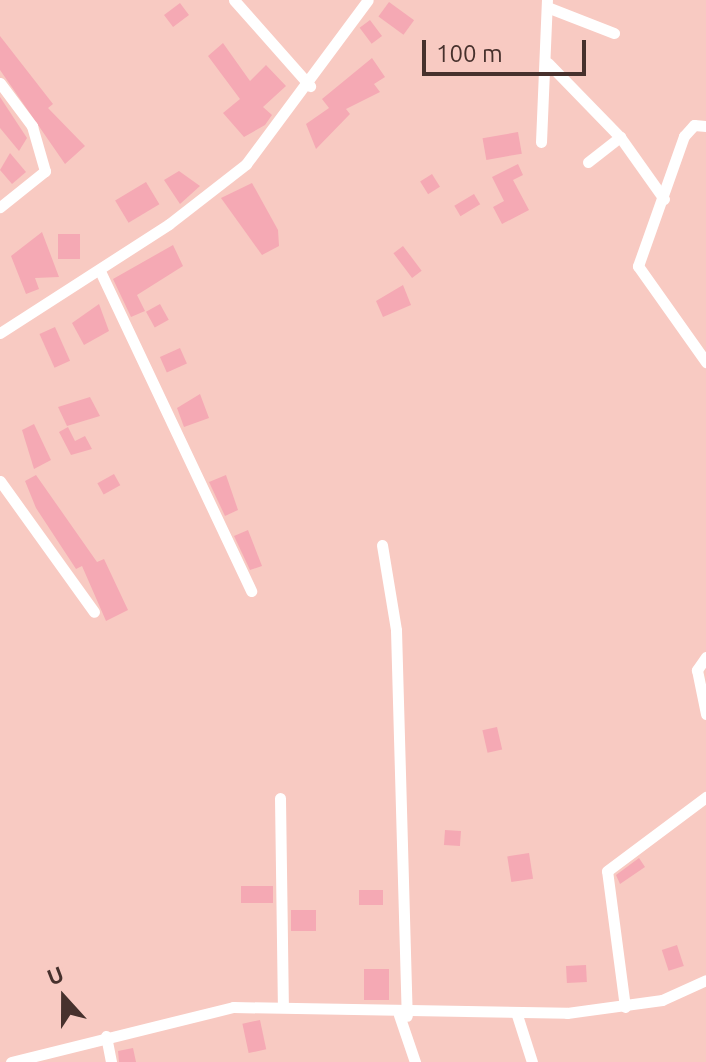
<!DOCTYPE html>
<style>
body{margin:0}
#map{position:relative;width:706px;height:1062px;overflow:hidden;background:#f8cac2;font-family:Ubuntu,sans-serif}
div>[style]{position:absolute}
.building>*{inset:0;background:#f5a9b4;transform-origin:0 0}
.minor>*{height:11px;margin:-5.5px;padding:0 5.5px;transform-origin:5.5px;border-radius:5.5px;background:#fff}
span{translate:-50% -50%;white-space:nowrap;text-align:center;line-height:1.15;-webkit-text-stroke:6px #f8cac2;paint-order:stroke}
.north{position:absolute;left:24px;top:958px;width:80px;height:80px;-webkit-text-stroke:6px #f8cac2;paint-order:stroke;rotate:339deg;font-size:22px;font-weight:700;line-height:32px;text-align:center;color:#47312d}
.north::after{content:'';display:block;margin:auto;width:28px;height:36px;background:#47312d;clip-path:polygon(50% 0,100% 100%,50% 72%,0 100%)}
.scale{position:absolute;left:422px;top:40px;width:164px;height:36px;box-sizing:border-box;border:4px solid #47312d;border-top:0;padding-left:10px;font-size:24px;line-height:28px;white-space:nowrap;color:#47312d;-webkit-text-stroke:6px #f8cac2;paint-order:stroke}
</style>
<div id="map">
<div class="building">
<div style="left:389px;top:2px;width:31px;height:18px;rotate:36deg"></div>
<div style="left:180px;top:3px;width:15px;height:20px;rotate:53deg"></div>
<div style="left:370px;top:20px;width:20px;height:13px;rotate:53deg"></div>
<div style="clip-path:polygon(0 36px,53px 104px,48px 108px,85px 146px,65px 164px,0 70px)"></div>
<div style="clip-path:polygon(223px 43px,250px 81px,266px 65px,286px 86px,263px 107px,272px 115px,265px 125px,244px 137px,223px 113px,240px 99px,208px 56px)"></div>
<div style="clip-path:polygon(372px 58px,385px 77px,374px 84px,380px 92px,346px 109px,350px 114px,316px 149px,306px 124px,329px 108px,322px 99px)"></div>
<div style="clip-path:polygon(0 97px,27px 138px,19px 151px,0 128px)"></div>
<div style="left:518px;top:132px;width:22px;height:36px;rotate:80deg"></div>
<div style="clip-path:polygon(10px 153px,26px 172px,12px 184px,0 170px)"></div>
<div style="clip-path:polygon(518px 164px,523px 175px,513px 180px,529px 210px,502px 224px,493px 207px,504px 201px,492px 177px)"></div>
<div style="clip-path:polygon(179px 171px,200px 186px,180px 204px,164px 180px)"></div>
<div style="left:432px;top:174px;width:15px;height:14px;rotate:58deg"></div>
<div style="left:146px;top:182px;width:26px;height:36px;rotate:59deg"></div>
<div style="clip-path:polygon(252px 183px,278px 230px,279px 246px,262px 255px,221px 198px)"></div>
<div style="left:474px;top:194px;width:12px;height:23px;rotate:59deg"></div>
<div style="clip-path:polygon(42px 232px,59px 277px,35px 278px,39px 289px,26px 294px,11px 256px)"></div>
<div style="left:58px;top:234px;width:22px;height:25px"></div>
<div style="clip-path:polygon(173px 245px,183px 266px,137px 295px,145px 311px,131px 317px,113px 279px)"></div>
<div style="left:403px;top:246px;width:31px;height:12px;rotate:53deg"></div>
<div style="clip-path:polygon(403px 285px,411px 305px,383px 317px,376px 301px)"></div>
<div style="clip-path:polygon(99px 304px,109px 331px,84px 345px,72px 323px)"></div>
<div style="left:160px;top:304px;width:18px;height:16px;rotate:61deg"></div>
<div style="left:55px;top:327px;width:37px;height:17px;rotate:66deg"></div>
<div style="left:180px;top:348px;width:17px;height:22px;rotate:66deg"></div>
<div style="clip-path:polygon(200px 394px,209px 418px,184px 427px,177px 408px)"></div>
<div style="clip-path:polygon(90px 397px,100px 416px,67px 426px,58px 407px)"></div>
<div style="clip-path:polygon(34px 424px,51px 460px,34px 469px,22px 430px)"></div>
<div style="clip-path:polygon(68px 427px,75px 441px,85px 436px,92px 449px,71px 455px,59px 432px)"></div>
<div style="left:114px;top:474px;width:13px;height:19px;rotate:61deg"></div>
<div style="clip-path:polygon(36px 475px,97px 562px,104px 559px,128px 610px,106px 621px,82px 566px,76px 569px,36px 508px,25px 481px)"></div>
<div style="clip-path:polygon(226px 475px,238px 510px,225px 516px,209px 482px)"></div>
<div style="clip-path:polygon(248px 530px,262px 566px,250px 570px,234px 536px)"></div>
<div style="left:497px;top:727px;width:23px;height:15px;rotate:77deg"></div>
<div style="left:445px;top:830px;width:16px;height:15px;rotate:4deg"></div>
<div style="left:529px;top:853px;width:26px;height:22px;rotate:81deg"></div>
<div style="clip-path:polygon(639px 858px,645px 867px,620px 884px,616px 875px)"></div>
<div style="left:273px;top:886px;width:17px;height:32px;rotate:90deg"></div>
<div style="left:359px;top:890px;width:24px;height:15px"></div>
<div style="left:291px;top:910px;width:25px;height:21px"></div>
<div style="left:677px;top:945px;width:22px;height:16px;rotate:72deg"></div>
<div style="left:586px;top:965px;width:17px;height:20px;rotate:87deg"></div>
<div style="left:364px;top:969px;width:25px;height:31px"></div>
<div style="left:260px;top:1020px;width:30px;height:18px;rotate:78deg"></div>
<div style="clip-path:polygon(133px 1048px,136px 1062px,119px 1062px,118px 1051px)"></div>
</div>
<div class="minor">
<div style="left:234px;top:0;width:115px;rotate:48.5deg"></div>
<div style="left:547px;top:7px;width:72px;rotate:21.2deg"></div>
<div style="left:548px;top:63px;width:103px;rotate:45.8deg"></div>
<div style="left:620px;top:137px;width:76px;rotate:54.6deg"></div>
<div style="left:0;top:83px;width:54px;rotate:53.3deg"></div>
<div style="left:32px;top:126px;width:47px;rotate:73.9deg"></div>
<div style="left:45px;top:171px;width:58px;rotate:141.3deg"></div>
<div style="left:706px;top:126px;width:12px;rotate:-175deg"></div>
<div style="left:694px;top:125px;width:15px;rotate:132deg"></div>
<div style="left:684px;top:136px;width:138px;rotate:109.5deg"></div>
<div style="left:638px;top:266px;width:118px;rotate:54.7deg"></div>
<div style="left:541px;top:142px;width:142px;rotate:-87.6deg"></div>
<div style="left:588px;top:162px;width:41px;rotate:-38deg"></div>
<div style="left:100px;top:271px;width:354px;rotate:64.7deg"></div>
<div style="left:0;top:333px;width:201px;rotate:-32.8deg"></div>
<div style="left:169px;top:224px;width:98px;rotate:-37.9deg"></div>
<div style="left:246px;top:164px;width:204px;rotate:-53.4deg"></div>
<div style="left:0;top:481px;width:161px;rotate:54.3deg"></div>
<div style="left:382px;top:545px;width:86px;rotate:80.6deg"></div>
<div style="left:396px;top:630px;width:386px;rotate:88.4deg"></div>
<div style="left:706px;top:657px;width:16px;rotate:125deg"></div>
<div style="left:697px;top:670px;width:45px;rotate:78.4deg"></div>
<div style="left:280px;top:798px;width:205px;rotate:89.2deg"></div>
<div style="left:625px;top:1007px;width:137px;rotate:-97.5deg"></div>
<div style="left:607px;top:871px;width:124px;rotate:-36.8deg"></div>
<div style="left:399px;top:1015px;width:50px;rotate:71.2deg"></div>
<div style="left:517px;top:1015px;width:49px;rotate:72.3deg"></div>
<div style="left:106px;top:1036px;width:26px;rotate:79deg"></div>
<div style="left:11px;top:1062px;width:229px;rotate:-13.9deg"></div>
<div style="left:233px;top:1007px;width:334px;rotate:1deg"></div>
<div style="left:567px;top:1013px;width:96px;rotate:-7.8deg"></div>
<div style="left:662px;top:1000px;width:48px;rotate:-24.4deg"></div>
</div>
<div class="north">U</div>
<div class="scale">100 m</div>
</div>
